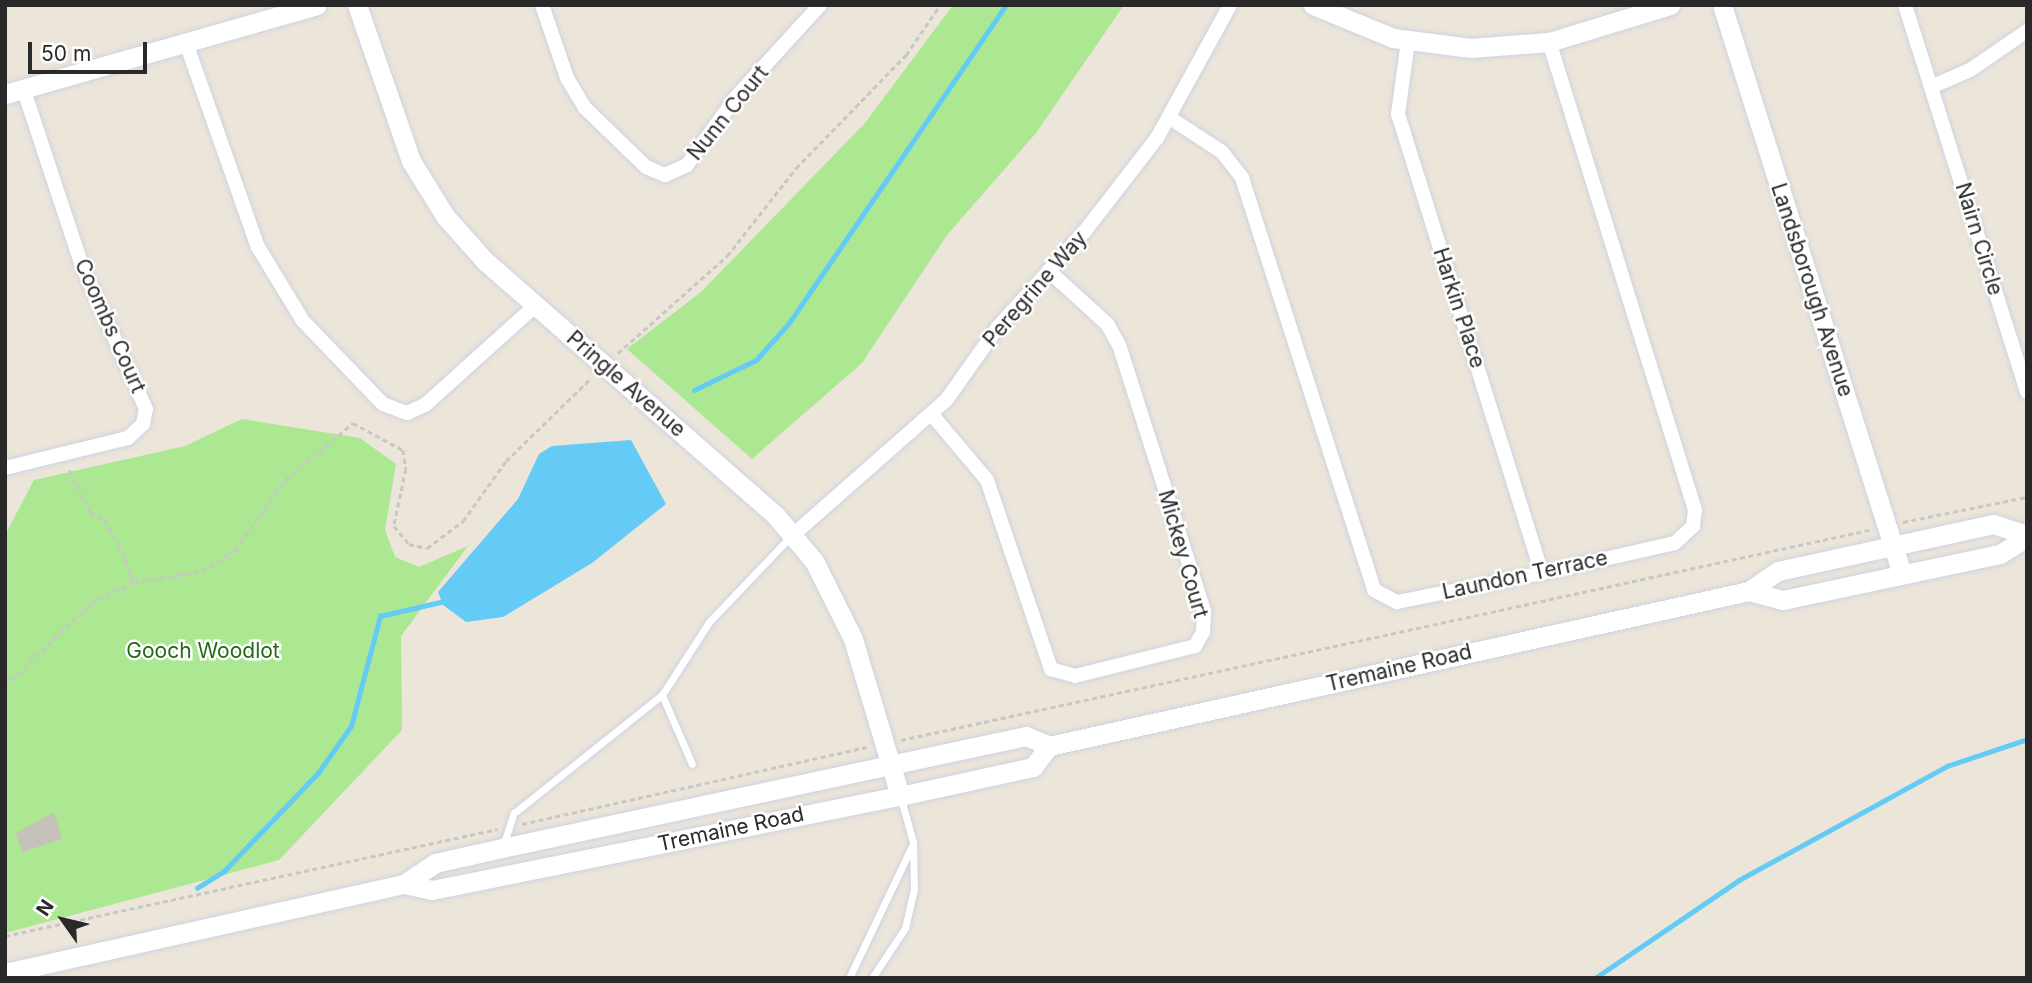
<!DOCTYPE html>
<style>
body{margin:0}
#map{position:relative;width:2032px;height:983px;overflow:hidden;background:#ece5d9;font-family:Inter,sans-serif}
div>[style]{position:absolute}
.green>*{inset:0;background:#ace791}
.water>*{inset:0;background:#64cbf6}
.stream>*{height:4.5px;margin:-2.25px;padding:0 2.25px;transform-origin:2.25px;border-radius:2.25px;background:#64cbf6}
.building>*{inset:0;background:#c7c2b9}
.path>*{height:2.5px;margin-top:-1.25px;transform-origin:0;background:repeating-linear-gradient(90deg,#c7c7c7 0 5px,transparent 0 8.5px)}
.roads{filter:drop-shadow(0 0 2px #ced2e3) drop-shadow(0 0 2px #ced2e3)}
.lane>*{height:7px;margin:-3.5px;padding:0 3.5px;transform-origin:3.5px;border-radius:3.5px;background:#fff}
.street>*{height:14px;margin:-7px;padding:0 7px;transform-origin:7px;border-radius:7px;background:#fff}
.secondary>*{height:19px;margin:-9.5px;padding:0 9.5px;transform-origin:9.5px;border-radius:9.5px;background:#fff}
span{translate:-50% -50%;white-space:nowrap;text-align:center;line-height:1.15;-webkit-text-stroke:5px #fff;paint-order:stroke}
.street-label{font-size:21px;color:#292929}
.park-label{font-size:21px;color:#246a15}
.frame{position:absolute;inset:0;border:7px solid #292929;pointer-events:none}
.north{position:absolute;left:28px;top:885px;width:70px;height:70px;-webkit-text-stroke:5px #fff;paint-order:stroke;rotate:304deg;font-size:19px;font-weight:700;line-height:28px;text-align:center;color:#292929}
.north::after{content:'';display:block;margin:auto;width:24px;height:32px;background:#292929;clip-path:polygon(50% 0,100% 100%,50% 72%,0 100%)}
.scale{position:absolute;left:28px;top:42px;width:119px;height:32px;box-sizing:border-box;border:4px solid #292929;border-top:0;padding-left:9px;font-size:21px;line-height:24px;white-space:nowrap;color:#292929;-webkit-text-stroke:5px #fff;paint-order:stroke}
</style>
<div id="map">
<div class="green">
<div style="clip-path:polygon(953px 5px,1124px 5px,1036px 133px,947px 235px,862px 363px,752px 459px,627px 349px,701px 292px,865px 123px)"></div>
<div style="clip-path:polygon(242px 419px,360px 438px,396px 464px,385px 530px,395px 557px,419px 567px,468px 546px,401px 636px,402px 730px,279px 860px,5px 933px,5px 535px,34px 480px,185px 446px)"></div>
</div>
<div class="water">
<div style="clip-path:polygon(631px 440px,666px 504px,592px 563px,503px 617px,466px 622px,443px 605px,438px 592px,518px 499px,539px 454px,552px 446px)"></div>
</div>
<div class="stream">
<div style="left:694px;top:390px;width:69px;rotate:-25.8deg"></div>
<div style="left:756px;top:360px;width:50px;rotate:-48.3deg"></div>
<div style="left:789px;top:323px;width:385px;rotate:-55.7deg"></div>
<div style="left:197px;top:888px;width:31px;rotate:-32deg"></div>
<div style="left:223px;top:872px;width:137px;rotate:-46.2deg"></div>
<div style="left:318px;top:773px;width:57px;rotate:-54.9deg"></div>
<div style="left:351px;top:726px;width:114px;rotate:-75.2deg"></div>
<div style="left:380px;top:616px;width:67px;rotate:-13deg"></div>
<div style="left:1595px;top:978px;width:174px;rotate:-34.2deg"></div>
<div style="left:1739px;top:880px;width:237px;rotate:-28.7deg"></div>
<div style="left:1947px;top:766px;width:84px;rotate:-18.6deg"></div>
</div>
<div class="building">
<div style="clip-path:polygon(54px 812px,62px 839px,22px 852px,16px 833px)"></div>
</div>
<div class="path">
<div style="left:618px;top:353px;width:146px;rotate:-41.7deg"></div>
<div style="left:727px;top:256px;width:112px;rotate:-51.9deg"></div>
<div style="left:796px;top:168px;width:158px;rotate:-45.8deg"></div>
<div style="left:906px;top:55px;width:60px;rotate:-55.8deg"></div>
<div style="left:69px;top:470px;width:47px;rotate:63.4deg"></div>
<div style="left:90px;top:512px;width:16px;rotate:30deg"></div>
<div style="left:104px;top:520px;width:28px;rotate:58deg"></div>
<div style="left:119px;top:544px;width:41px;rotate:68.5deg"></div>
<div style="left:1903px;top:522px;width:126px;rotate:-11.4deg"></div>
<div style="left:5px;top:686px;width:120px;rotate:-44deg"></div>
<div style="left:91px;top:603px;width:48px;rotate:-26deg"></div>
<div style="left:134px;top:582px;width:69px;rotate:-9.2deg"></div>
<div style="left:202px;top:571px;width:39px;rotate:-32deg"></div>
<div style="left:235px;top:550px;width:87px;rotate:-54.3deg"></div>
<div style="left:286px;top:479px;width:87px;rotate:-39.9deg"></div>
<div style="left:353px;top:423px;width:57px;rotate:28.4deg"></div>
<div style="left:403px;top:450px;width:19px;rotate:81deg"></div>
<div style="left:406px;top:469px;width:58px;rotate:101.9deg"></div>
<div style="left:394px;top:526px;width:23px;rotate:50deg"></div>
<div style="left:409px;top:544px;width:18px;rotate:13deg"></div>
<div style="left:427px;top:548px;width:45px;rotate:-36.9deg"></div>
<div style="left:463px;top:521px;width:74px;rotate:-54.4deg"></div>
<div style="left:506px;top:461px;width:119px;rotate:-44.3deg"></div>
<div style="left:901px;top:740px;width:991px;rotate:-12.24deg"></div>
<div style="left:522px;top:824px;width:353px;rotate:-12.6deg"></div>
<div style="left:5px;top:936px;width:504px;rotate:-12.25deg"></div>
</div>
<div class="roads">
<div class="lane">
<div style="left:662px;top:695px;width:75px;rotate:66.5deg"></div>
<div style="left:503px;top:846px;width:35px;rotate:-72deg"></div>
<div style="left:514px;top:813px;width:189px;rotate:-38.6deg"></div>
<div style="left:662px;top:695px;width:87px;rotate:-57.2deg"></div>
<div style="left:709px;top:622px;width:117px;rotate:-46.4deg"></div>
<div style="left:849px;top:978px;width:146px;rotate:-64.5deg"></div>
<div style="left:872px;top:978px;width:60px;rotate:-56.6deg"></div>
<div style="left:905px;top:928px;width:39px;rotate:-77deg"></div>
<div style="left:914px;top:890px;width:48px;rotate:-91.2deg"></div>
<div style="left:913px;top:842px;width:45px;rotate:-105.6deg"></div>
</div>
<div class="street">
<div style="left:542px;top:5px;width:77px;rotate:71.1deg"></div>
<div style="left:567px;top:78px;width:35px;rotate:59deg"></div>
<div style="left:585px;top:108px;width:85px;rotate:44deg"></div>
<div style="left:646px;top:167px;width:21px;rotate:23deg"></div>
<div style="left:665px;top:175px;width:24px;rotate:-24deg"></div>
<div style="left:687px;top:165px;width:84px;rotate:-54.2deg"></div>
<div style="left:736px;top:97px;width:125px;rotate:-47.6deg"></div>
<div style="left:1905px;top:5px;width:406px;rotate:72.5deg"></div>
<div style="left:1408px;top:41px;width:74px;rotate:97.8deg"></div>
<div style="left:1398px;top:114px;width:481px;rotate:72.6deg"></div>
<div style="left:186px;top:43px;width:216px;rotate:70.6deg"></div>
<div style="left:258px;top:247px;width:87px;rotate:58.7deg"></div>
<div style="left:303px;top:321px;width:115px;rotate:46.1deg"></div>
<div style="left:383px;top:404px;width:26px;rotate:21deg"></div>
<div style="left:407px;top:413px;width:20px;rotate:-24deg"></div>
<div style="left:425px;top:405px;width:149px;rotate:-42deg"></div>
<div style="left:1931px;top:87px;width:43px;rotate:-23.6deg"></div>
<div style="left:1970px;top:70px;width:69px;rotate:-34.4deg"></div>
<div style="left:1170px;top:118px;width:62px;rotate:33.2deg"></div>
<div style="left:1222px;top:152px;width:33px;rotate:52deg"></div>
<div style="left:1242px;top:178px;width:433px;rotate:72.2deg"></div>
<div style="left:1374px;top:590px;width:26px;rotate:28deg"></div>
<div style="left:1397px;top:602px;width:148px;rotate:-11.3deg"></div>
<div style="left:1542px;top:573px;width:136px;rotate:-12.7deg"></div>
<div style="left:1675px;top:543px;width:25px;rotate:-43deg"></div>
<div style="left:1693px;top:526px;width:16px;rotate:-83deg"></div>
<div style="left:1695px;top:510px;width:490px;rotate:-107.3deg"></div>
<div style="left:933px;top:416px;width:84px;rotate:49.8deg"></div>
<div style="left:987px;top:480px;width:200px;rotate:71.3deg"></div>
<div style="left:1051px;top:669px;width:25px;rotate:16deg"></div>
<div style="left:1075px;top:676px;width:124px;rotate:-14deg"></div>
<div style="left:1195px;top:646px;width:16px;rotate:-60deg"></div>
<div style="left:1203px;top:632px;width:21px;rotate:-87deg"></div>
<div style="left:1204px;top:611px;width:277px;rotate:-107.7deg"></div>
<div style="left:1120px;top:347px;width:26px;rotate:-119deg"></div>
<div style="left:1107px;top:324px;width:79px;rotate:-137.6deg"></div>
<div style="left:5px;top:468px;width:127px;rotate:-13.7deg"></div>
<div style="left:128px;top:438px;width:21px;rotate:-43deg"></div>
<div style="left:143px;top:424px;width:15px;rotate:-79deg"></div>
<div style="left:146px;top:409px;width:157px;rotate:-114.1deg"></div>
<div style="left:82px;top:266px;width:188px;rotate:-108.3deg"></div>
<div style="left:793px;top:535px;width:205px;rotate:-41.4deg"></div>
<div style="left:947px;top:399px;width:88px;rotate:-54.7deg"></div>
<div style="left:998px;top:327px;width:130px;rotate:-47.8deg"></div>
<div style="left:1085px;top:231px;width:118px;rotate:-52.3deg"></div>
<div style="left:1157px;top:138px;width:152px;rotate:-61.2deg"></div>
</div>
<div class="secondary">
<div style="left:357px;top:5px;width:165px;rotate:70.9deg"></div>
<div style="left:411px;top:161px;width:65px;rotate:58.3deg"></div>
<div style="left:445px;top:216px;width:60px;rotate:48.4deg"></div>
<div style="left:485px;top:261px;width:387px;rotate:41.2deg"></div>
<div style="left:776px;top:516px;width:59px;rotate:49.8deg"></div>
<div style="left:814px;top:561px;width:87px;rotate:63.4deg"></div>
<div style="left:853px;top:639px;width:164px;rotate:73.3deg"></div>
<div style="left:1313px;top:5px;width:87px;rotate:22.4deg"></div>
<div style="left:1393px;top:38px;width:79px;rotate:7.3deg"></div>
<div style="left:1471px;top:48px;width:78px;rotate:-4.4deg"></div>
<div style="left:1549px;top:42px;width:127px;rotate:-17deg"></div>
<div style="left:1722px;top:5px;width:597px;rotate:72.45deg"></div>
<div style="left:5px;top:94px;width:324px;rotate:-15.9deg"></div>
<div style="left:1749px;top:591px;width:35px;rotate:15deg"></div>
<div style="left:1783px;top:600px;width:222px;rotate:-12deg"></div>
<div style="left:2000px;top:554px;width:32px;rotate:-32deg"></div>
<div style="left:404px;top:884px;width:29px;rotate:12deg"></div>
<div style="left:432px;top:890px;width:477px;rotate:-11.4deg"></div>
<div style="left:900px;top:796px;width:136px;rotate:-12.3deg"></div>
<div style="left:1033px;top:767px;width:26px;rotate:-53deg"></div>
<div style="left:5px;top:973px;width:409px;rotate:-12.6deg"></div>
<div style="left:404px;top:884px;width:37px;rotate:-34deg"></div>
<div style="left:435px;top:863px;width:69px;rotate:-12.6deg"></div>
<div style="left:502px;top:848px;width:536px;rotate:-12.06deg"></div>
<div style="left:1026px;top:736px;width:25px;rotate:23deg"></div>
<div style="left:1049px;top:746px;width:717px;rotate:-12.49deg"></div>
<div style="left:1749px;top:591px;width:35px;rotate:-35deg"></div>
<div style="left:1778px;top:571px;width:220px;rotate:-12.3deg"></div>
<div style="left:1993px;top:524px;width:36px;rotate:18deg"></div>
</div>
</div>
<div class="street-label">
<span style="left:728px;top:113px;rotate:-51deg">Nunn Court</span>
<span style="left:1979px;top:239px;rotate:73deg">Nairn Circle</span>
<span style="left:1035px;top:289px;rotate:-49deg">Peregrine Way</span>
<span style="left:1812px;top:290px;rotate:72deg">Landsborough Avenue</span>
<span style="left:1459px;top:308px;rotate:72deg">Harkin Place</span>
<span style="left:110px;top:326px;rotate:66deg">Coombs Court</span>
<span style="left:626px;top:384px;rotate:41deg">Pringle Avenue</span>
<span style="left:1183px;top:554px;rotate:74deg">Mickey Court</span>
<span style="left:1525px;top:575px;rotate:-12deg">Laundon Terrace</span>
<span style="left:1399px;top:668px;rotate:-13deg">Tremaine Road</span>
<span style="left:731px;top:829px;rotate:-12deg">Tremaine Road</span>
</div>
<div class="park-label">
<span style="left:203px;top:651px">Gooch Woodlot</span>
</div>
<div class="frame"></div>
<div class="north">N</div>
<div class="scale">50 m</div>
</div>
